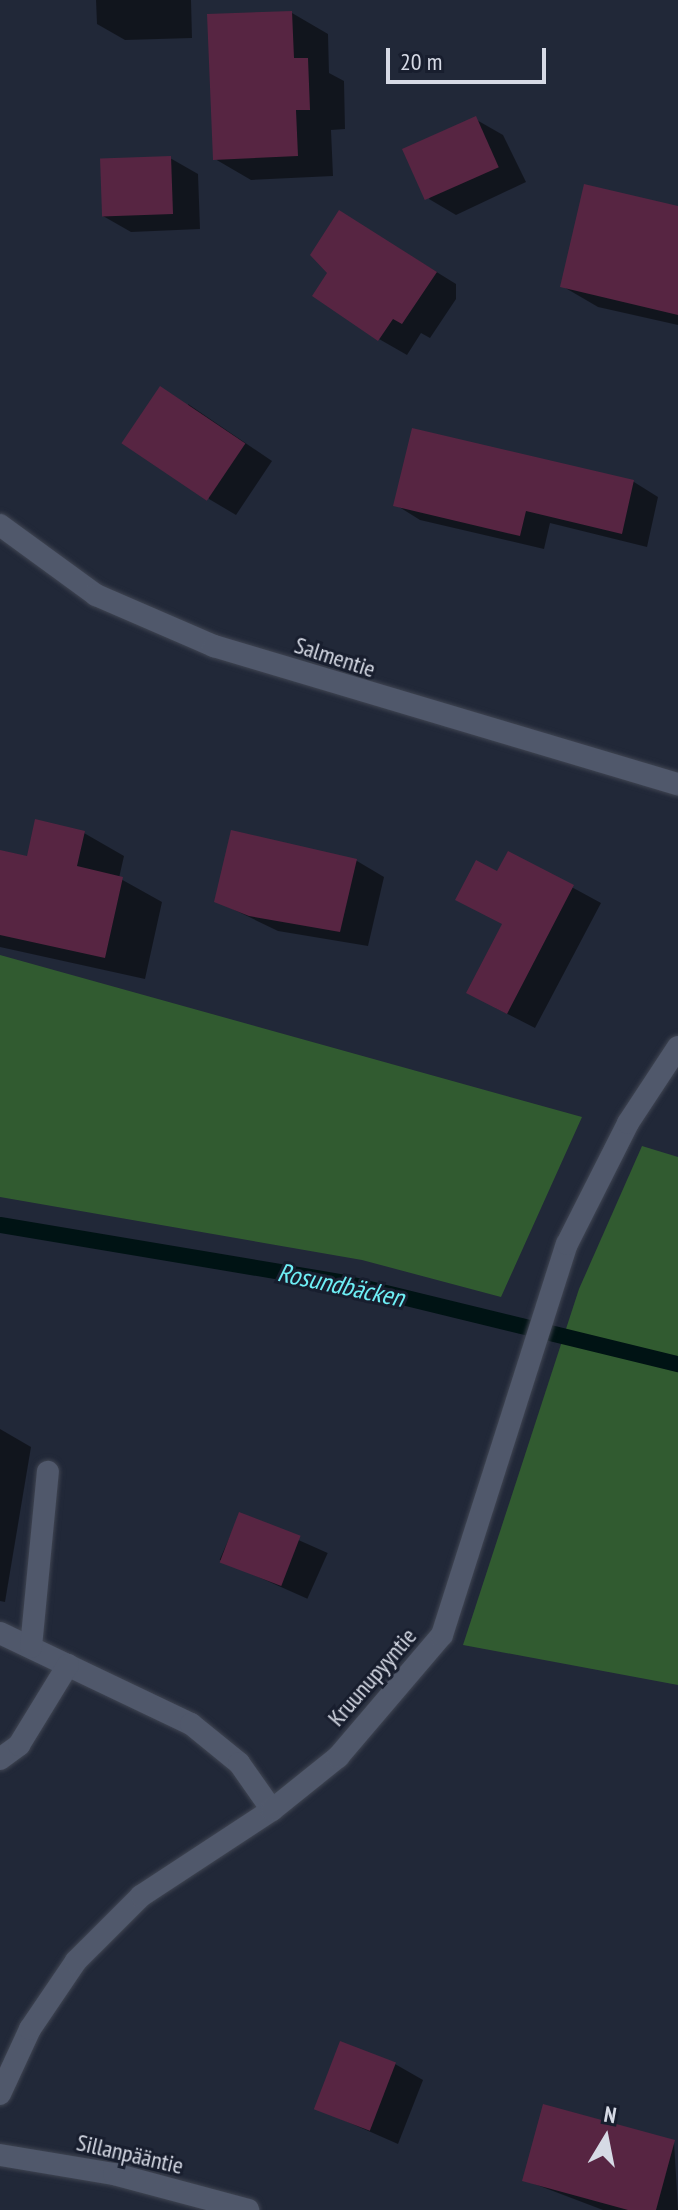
<!DOCTYPE html>
<meta charset="utf-8">
<style>
body{margin:0}
#map{position:relative;width:678px;height:2210px;overflow:hidden;background:#212838;font-family:"PT Sans Narrow",sans-serif}
div>[style]{position:absolute}
.forest>*{inset:0;background:#315b30}
.shadow>*{inset:0;background:#0007;transform-origin:0 0}
.stream>*{height:16px;margin:-8px;padding:0 8px;transform-origin:8px;border-radius:8px;background:#001314}
.building>*{inset:0;background:#572542;transform-origin:0 0}
.roads{filter:drop-shadow(0 0 2px #404552) drop-shadow(0 0 2px #404552)}
.service>*{height:22px;margin:-11px;padding:0 11px;transform-origin:11px;border-radius:11px;background:#50586b}
.minor>*{height:22px;margin:-11px;padding:0 11px;transform-origin:11px;border-radius:11px;background:#50586b}
.tertiary>*{height:22px;margin:-11px;padding:0 11px;transform-origin:11px;border-radius:11px;background:#50586b}
span{translate:-50% -50%;white-space:nowrap;text-align:center;line-height:1.15;-webkit-text-stroke:6px #181e2e;paint-order:stroke}
.street-label{font-size:24px;color:#d6dae5}
.water-label{font-size:26px;color:#6eeff6;font-style:italic}
.north{position:absolute;left:566px;top:2098px;width:80px;height:80px;-webkit-text-stroke:6px #181e2e;paint-order:stroke;rotate:10deg;font-size:22px;font-weight:700;line-height:32px;text-align:center;color:#d6dae5}
.north::after{content:'';display:block;margin:auto;width:28px;height:36px;background:#d6dae5;clip-path:polygon(50% 0,100% 100%,50% 72%,0 100%)}
.scale{position:absolute;left:386px;top:48px;width:160px;height:36px;box-sizing:border-box;border:4px solid #d6dae5;border-top:0;padding-left:10px;font-size:24px;line-height:28px;white-space:nowrap;color:#d6dae5;-webkit-text-stroke:6px #181e2e;paint-order:stroke}
</style>
<div id="map">
<div class="forest">
<div style="clip-path:polygon(0 955px,582px 1117px,501px 1297px,362px 1260px,0 1197px)"></div>
<div style="clip-path:polygon(642px 1146px,678px 1157px,678px 1685px,463px 1645px,579px 1289px)"></div>
</div>
<div class="shadow">
<div style="clip-path:polygon(96px 0,191px 0,192px 38px,125px 40px,97px 24px)"></div>
<div style="clip-path:polygon(292px 13px,328px 34px,329px 73px,344px 81px,345px 129px,331px 130px,333px 176px,251px 180px,215px 159px)"></div>
<div style="clip-path:polygon(475px 119px,503px 135px,526px 182px,456px 215px,429px 199px)"></div>
<div style="clip-path:polygon(170px 158px,198px 174px,200px 229px,131px 232px,103px 216px)"></div>
<div style="clip-path:polygon(678px 208px,678px 325px,598px 307px,562px 286px)"></div>
<div style="clip-path:polygon(367px 229px,456px 284px,456px 299px,430px 338px,421px 333px,407px 355px,379px 339px)"></div>
<div style="clip-path:polygon(188px 404px,272px 461px,236px 515px,209px 499px)"></div>
<div style="clip-path:polygon(413px 430px,634px 482px,658px 497px,647px 547px,550px 523px,544px 549px,420px 520px,396px 505px)"></div>
<div style="clip-path:polygon(232px 832px,357px 861px,384px 877px,368px 946px,278px 931px,216px 901px)"></div>
<div style="clip-path:polygon(84px 833px,124px 856px,119px 878px,162px 902px,145px 979px,0 947px,0 852px,28px 858px)"></div>
<div style="clip-path:polygon(509px 853px,601px 903px,535px 1028px,496px 1008px,504px 925px,498px 874px)"></div>
<div style="clip-path:polygon(0 1429px,31px 1447px,5px 1602px,0 1601px)"></div>
<div style="left:240px;top:1514px;width:96px;height:50px;rotate:24deg"></div>
<div style="clip-path:polygon(395px 2064px,423px 2080px,398px 2144px,316px 2108px)"></div>
<div style="clip-path:polygon(674px 2141px,678px 2210px,603px 2210px,524px 2180px)"></div>
</div>
<div class="stream">
<div style="left:0;top:1225px;width:350px;rotate:9.5deg"></div>
<div style="left:345px;top:1283px;width:343px;rotate:13.7deg"></div>
</div>
<div class="building">
<div style="clip-path:polygon(292px 11px,294px 58px,308px 58px,310px 110px,296px 110px,298px 156px,213px 160px,207px 14px)"></div>
<div style="left:476px;top:116px;width:56px;height:81px;rotate:66deg"></div>
<div style="left:171px;top:156px;width:58px;height:71px;rotate:88deg"></div>
<div style="clip-path:polygon(584px 184px,678px 206px,678px 315px,560px 287px)"></div>
<div style="clip-path:polygon(339px 210px,437px 272px,402px 324px,393px 319px,378px 341px,312px 296px,327px 273px,310px 255px)"></div>
<div style="left:160px;top:386px;width:103px;height:69px;rotate:34deg"></div>
<div style="clip-path:polygon(412px 428px,634px 480px,622px 534px,526px 511px,520px 536px,393px 506px)"></div>
<div style="clip-path:polygon(35px 819px,85px 831px,77px 866px,123px 877px,105px 958px,0 935px,0 850px,27px 856px)"></div>
<div style="clip-path:polygon(231px 830px,357px 859px,340px 932px,249px 916px,214px 902px)"></div>
<div style="clip-path:polygon(508px 851px,574px 885px,507px 1014px,466px 993px,502px 924px,455px 900px,476px 860px,497px 871px)"></div>
<div style="left:239px;top:1512px;width:66px;height:54px;rotate:21deg"></div>
<div style="left:340px;top:2041px;width:60px;height:73px;rotate:21deg"></div>
<div style="clip-path:polygon(543px 2104px,675px 2140px,656px 2210px,628px 2210px,522px 2181px)"></div>
</div>
<div class="roads">
<div class="service">
<div style="left:0;top:1633px;width:212px;rotate:25.5deg"></div>
<div style="left:191px;top:1724px;width:62px;rotate:39.1deg"></div>
<div style="left:239px;top:1763px;width:57px;rotate:54.9deg"></div>
<div style="left:31px;top:1647px;width:176px;rotate:-84.5deg"></div>
<div style="left:0;top:1759px;width:24px;rotate:-36deg"></div>
<div style="left:19px;top:1745px;width:94px;rotate:-58.5deg"></div>
</div>
<div class="minor">
<div style="left:0;top:525px;width:119px;rotate:36.1deg"></div>
<div style="left:96px;top:595px;width:129px;rotate:23.4deg"></div>
<div style="left:214px;top:646px;width:484px;rotate:16.6deg"></div>
<div style="left:0;top:2155px;width:116px;rotate:9.5deg"></div>
<div style="left:114px;top:2174px;width:139px;rotate:15deg"></div>
</div>
<div class="tertiary">
<div style="left:0;top:2094px;width:72px;rotate:-65.2deg"></div>
<div style="left:30px;top:2029px;width:82px;rotate:-55.9deg"></div>
<div style="left:76px;top:1961px;width:92px;rotate:-45deg"></div>
<div style="left:141px;top:1896px;width:157px;rotate:-33.3deg"></div>
<div style="left:272px;top:1810px;width:85px;rotate:-38.8deg"></div>
<div style="left:338px;top:1757px;width:160px;rotate:-49.6deg"></div>
<div style="left:442px;top:1635px;width:410px;rotate:-72.3deg"></div>
<div style="left:567px;top:1244px;width:136px;rotate:-63.2deg"></div>
<div style="left:628px;top:1123px;width:91px;rotate:-56.7deg"></div>
</div>
</div>
<div class="street-label">
<span style="left:335px;top:657px;rotate:18deg">Salmentie</span>
<span style="left:372px;top:1677px;rotate:-49deg">Kruunupyyntie</span>
<span style="left:130px;top:2154px;rotate:13deg">Sillanpääntie</span>
</div>
<div class="water-label">
<span style="left:341px;top:1285px;rotate:12deg">Rosundbäcken</span>
</div>
<div class="north">N</div>
<div class="scale">20 m</div>
</div>
